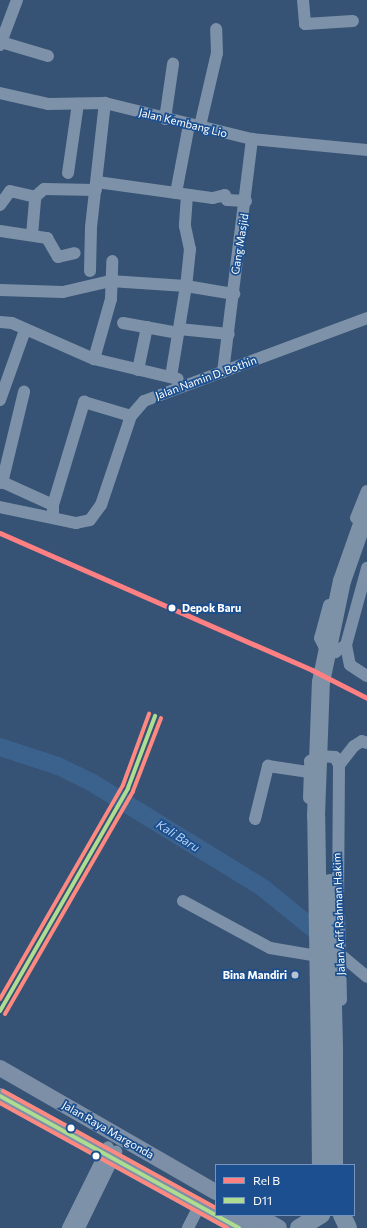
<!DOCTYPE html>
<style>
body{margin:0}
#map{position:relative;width:367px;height:1228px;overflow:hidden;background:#365274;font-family:Commissioner,sans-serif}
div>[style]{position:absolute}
.river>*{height:18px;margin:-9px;padding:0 9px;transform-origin:9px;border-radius:9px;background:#3b618d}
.minor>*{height:12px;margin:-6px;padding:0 6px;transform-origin:6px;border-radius:6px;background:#7d92a8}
.major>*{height:16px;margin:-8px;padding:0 8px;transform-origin:8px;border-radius:8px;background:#7d8ea7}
.highway>*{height:18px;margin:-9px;padding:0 9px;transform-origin:9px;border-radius:9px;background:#7e92a7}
.highway-bridge>*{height:18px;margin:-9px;padding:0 9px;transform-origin:9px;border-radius:9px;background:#7e92a7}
.bus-1>*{height:4px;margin:-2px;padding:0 2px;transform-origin:2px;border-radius:2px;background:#aedd91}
.bus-2>*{height:4px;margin:-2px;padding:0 2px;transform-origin:2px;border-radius:2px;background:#ff8980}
.bus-3>*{height:4px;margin:-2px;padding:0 2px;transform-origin:2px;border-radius:2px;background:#ff8980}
.rail-1>*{height:5px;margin:-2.5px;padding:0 2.5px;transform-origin:2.5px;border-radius:2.5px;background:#ff8083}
.dots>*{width:11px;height:11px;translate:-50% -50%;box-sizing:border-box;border:2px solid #1b4f8f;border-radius:50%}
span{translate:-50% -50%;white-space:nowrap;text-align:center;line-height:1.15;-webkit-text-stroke:3.5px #1b4f8f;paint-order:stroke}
.street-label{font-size:11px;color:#fff}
.stop-label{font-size:11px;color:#fff;font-weight:700}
.left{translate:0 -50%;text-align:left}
.poi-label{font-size:11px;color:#fff;font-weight:700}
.right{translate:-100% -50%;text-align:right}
.water-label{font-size:12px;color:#b5d3f5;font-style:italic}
.legend{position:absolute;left:215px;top:1164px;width:140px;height:52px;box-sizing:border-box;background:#1b4f8f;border:1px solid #7695bc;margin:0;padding:5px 7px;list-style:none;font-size:12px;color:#fff}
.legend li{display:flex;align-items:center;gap:8px;height:20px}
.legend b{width:20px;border:1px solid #7695bc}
</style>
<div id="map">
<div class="river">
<div style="left:0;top:747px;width:61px;rotate:18.1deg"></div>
<div style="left:58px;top:766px;width:37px;rotate:26deg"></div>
<div style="left:91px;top:782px;width:202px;rotate:31.6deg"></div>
<div style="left:263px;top:888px;width:81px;rotate:39deg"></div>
</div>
<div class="minor">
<div style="left:303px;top:0;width:24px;rotate:85deg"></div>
<div style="left:305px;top:24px;width:48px;rotate:-3.6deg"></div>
<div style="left:1px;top:42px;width:49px;rotate:16.6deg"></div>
<div style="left:0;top:45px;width:48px;rotate:-69.3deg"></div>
<div style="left:0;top:93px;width:49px;rotate:12.9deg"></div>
<div style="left:48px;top:104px;width:57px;rotate:-1deg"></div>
<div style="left:105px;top:103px;width:151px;rotate:13.8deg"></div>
<div style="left:252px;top:139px;width:116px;rotate:5.5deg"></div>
<div style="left:165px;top:119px;width:56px;rotate:-81.7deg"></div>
<div style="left:200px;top:126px;width:75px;rotate:-76.9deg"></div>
<div style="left:217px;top:53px;width:24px;rotate:-92deg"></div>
<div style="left:68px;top:173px;width:70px;rotate:-81.8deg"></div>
<div style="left:97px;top:182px;width:117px;rotate:7.9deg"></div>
<div style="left:213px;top:198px;width:12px;rotate:-14deg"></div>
<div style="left:225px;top:195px;width:5px;rotate:68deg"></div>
<div style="left:227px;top:200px;width:19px;rotate:3deg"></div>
<div style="left:176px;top:193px;width:69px;rotate:-79.2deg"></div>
<div style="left:187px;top:195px;width:31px;rotate:94deg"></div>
<div style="left:185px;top:226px;width:24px;rotate:78deg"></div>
<div style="left:190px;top:249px;width:37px;rotate:96deg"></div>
<div style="left:186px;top:286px;width:49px;rotate:9.5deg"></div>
<div style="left:0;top:205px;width:17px;rotate:-54deg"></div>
<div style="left:10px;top:191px;width:26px;rotate:13deg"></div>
<div style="left:35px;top:197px;width:12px;rotate:-42deg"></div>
<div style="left:44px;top:189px;width:52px;rotate:1.1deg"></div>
<div style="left:0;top:231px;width:48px;rotate:8.5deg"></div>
<div style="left:47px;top:238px;width:22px;rotate:60deg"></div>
<div style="left:58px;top:257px;width:17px;rotate:-13deg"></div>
<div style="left:32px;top:235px;width:38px;rotate:-85deg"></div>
<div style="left:90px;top:271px;width:44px;rotate:-88.7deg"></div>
<div style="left:91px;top:227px;width:125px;rotate:-83.6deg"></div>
<div style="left:0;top:290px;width:63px;rotate:1.8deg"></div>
<div style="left:63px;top:292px;width:48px;rotate:-13.2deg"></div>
<div style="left:110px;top:281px;width:76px;rotate:3.8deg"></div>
<div style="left:186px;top:286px;width:92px;rotate:99.4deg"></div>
<div style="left:0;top:322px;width:12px;rotate:5deg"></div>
<div style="left:12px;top:323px;width:90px;rotate:23.7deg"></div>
<div style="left:94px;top:359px;width:86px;rotate:13.4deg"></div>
<div style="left:123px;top:323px;width:56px;rotate:10.3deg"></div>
<div style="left:179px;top:329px;width:50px;rotate:5.7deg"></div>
<div style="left:94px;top:359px;width:62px;rotate:-74.2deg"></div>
<div style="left:111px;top:299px;width:38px;rotate:-88deg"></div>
<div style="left:138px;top:370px;width:44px;rotate:-78.2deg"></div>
<div style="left:223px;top:372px;width:235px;rotate:-82.9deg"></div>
<div style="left:0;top:400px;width:74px;rotate:-70.3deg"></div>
<div style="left:0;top:481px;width:58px;rotate:24.4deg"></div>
<div style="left:53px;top:505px;width:7px;rotate:90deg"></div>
<div style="left:2px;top:483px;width:94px;rotate:-76.4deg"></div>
<div style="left:53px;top:505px;width:108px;rotate:-73.2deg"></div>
<div style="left:84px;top:402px;width:49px;rotate:16.6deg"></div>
<div style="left:0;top:507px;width:78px;rotate:11.9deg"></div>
<div style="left:76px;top:523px;width:14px;rotate:-12deg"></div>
<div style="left:90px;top:520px;width:19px;rotate:-54deg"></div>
<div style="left:101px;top:505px;width:94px;rotate:-71.4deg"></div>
<div style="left:131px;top:416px;width:20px;rotate:-49deg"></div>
<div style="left:144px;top:401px;width:238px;rotate:-20.4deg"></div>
<div style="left:356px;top:518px;width:29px;rotate:-68deg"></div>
<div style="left:329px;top:605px;width:34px;rotate:105deg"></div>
<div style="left:320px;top:638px;width:9px;rotate:63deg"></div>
<div style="left:324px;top:646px;width:13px;rotate:29deg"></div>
<div style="left:335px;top:652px;width:13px;rotate:-32deg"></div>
<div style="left:346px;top:645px;width:80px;rotate:-74.7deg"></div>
<div style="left:346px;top:645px;width:20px;rotate:79deg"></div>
<div style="left:350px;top:665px;width:20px;rotate:33deg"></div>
<div style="left:339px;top:765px;width:24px;rotate:-52deg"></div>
<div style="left:354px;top:746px;width:9px;rotate:-32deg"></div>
<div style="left:362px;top:741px;width:5px;rotate:22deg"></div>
<div style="left:309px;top:798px;width:37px;rotate:-88deg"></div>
<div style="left:310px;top:761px;width:9px;rotate:-32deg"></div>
<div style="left:318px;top:756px;width:17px;rotate:3deg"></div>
<div style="left:335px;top:757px;width:9px;rotate:63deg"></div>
<div style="left:339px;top:765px;width:129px;rotate:90.4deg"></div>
<div style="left:255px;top:819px;width:55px;rotate:-76.2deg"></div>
<div style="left:268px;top:766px;width:40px;rotate:8.5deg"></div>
<div style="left:183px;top:901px;width:99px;rotate:28.4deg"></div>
<div style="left:270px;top:948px;width:43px;rotate:9.5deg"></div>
<div style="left:339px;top:917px;width:83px;rotate:88.6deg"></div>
<div style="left:341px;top:955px;width:34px;rotate:40deg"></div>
<div style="left:68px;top:1228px;width:90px;rotate:-63.7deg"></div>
<div style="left:79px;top:1228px;width:85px;rotate:-64deg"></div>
<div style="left:188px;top:1228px;width:25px;rotate:-63deg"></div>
</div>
<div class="major">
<div style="left:0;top:1068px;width:249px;rotate:29.9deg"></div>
<div style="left:0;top:1096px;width:273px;rotate:28.9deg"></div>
<div style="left:232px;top:1215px;width:26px;rotate:29deg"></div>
<div style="left:256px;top:1215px;width:26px;rotate:29deg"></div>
</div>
<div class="highway">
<div style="left:320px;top:1059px;width:106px;rotate:89.5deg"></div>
<div style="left:334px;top:1165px;width:115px;rotate:-90deg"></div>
<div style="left:342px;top:1215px;width:14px;rotate:65deg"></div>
<div style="left:299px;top:1228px;width:26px;rotate:-31deg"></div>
</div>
<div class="highway-bridge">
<div style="left:330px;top:883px;width:167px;rotate:88.6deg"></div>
<div style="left:320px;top:1059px;width:243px;rotate:-90.9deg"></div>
<div style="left:316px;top:816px;width:134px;rotate:-87.9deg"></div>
<div style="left:321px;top:682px;width:103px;rotate:-78.3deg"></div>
<div style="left:342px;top:581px;width:75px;rotate:-70.6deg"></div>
</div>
<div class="bus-1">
<div style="left:0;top:1011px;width:257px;rotate:-60.1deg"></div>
<div style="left:128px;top:788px;width:77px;rotate:-69.4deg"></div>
<div style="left:0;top:1096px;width:273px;rotate:28.9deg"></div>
</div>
<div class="bus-2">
<div style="left:5px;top:1014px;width:257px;rotate:-60.1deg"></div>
<div style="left:133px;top:791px;width:78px;rotate:-69deg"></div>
<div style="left:0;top:1103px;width:259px;rotate:28.8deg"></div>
</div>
<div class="bus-3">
<div style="left:0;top:999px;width:247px;rotate:-60.1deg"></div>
<div style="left:123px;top:785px;width:76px;rotate:-69.9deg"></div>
<div style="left:3px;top:1091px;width:243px;rotate:28.8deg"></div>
</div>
<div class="rail-1">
<div style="left:0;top:533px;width:341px;rotate:23.7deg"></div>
<div style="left:312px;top:670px;width:62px;rotate:27deg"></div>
</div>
<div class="dots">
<div style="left:172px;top:608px;background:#fff"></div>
<div style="left:295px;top:975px;background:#b9c2ce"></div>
<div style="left:71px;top:1128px;background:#fff"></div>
<div style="left:96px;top:1156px;background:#fff"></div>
</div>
<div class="street-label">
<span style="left:183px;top:123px;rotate:14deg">Jalan Kembang Lio</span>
<span style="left:240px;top:244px;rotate:-81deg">Gang Masjid</span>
<span style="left:206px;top:378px;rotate:-20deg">Jalan Namin D. Bothin</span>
<span style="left:339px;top:914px;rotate:-92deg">Jalan Arif Rahman Hakim</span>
<span style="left:108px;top:1130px;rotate:30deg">Jalan Raya Margonda</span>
</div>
<div class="stop-label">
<span class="left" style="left:182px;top:608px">Depok Baru</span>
</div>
<div class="poi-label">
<span class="right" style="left:287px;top:975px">Bina Mandiri</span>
</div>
<div class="water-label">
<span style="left:178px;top:836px;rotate:32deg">Kali Baru</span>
</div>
<ul class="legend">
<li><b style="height:5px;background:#ff8083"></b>Rel B</li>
<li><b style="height:5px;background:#aedd91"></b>D11</li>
</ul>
</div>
